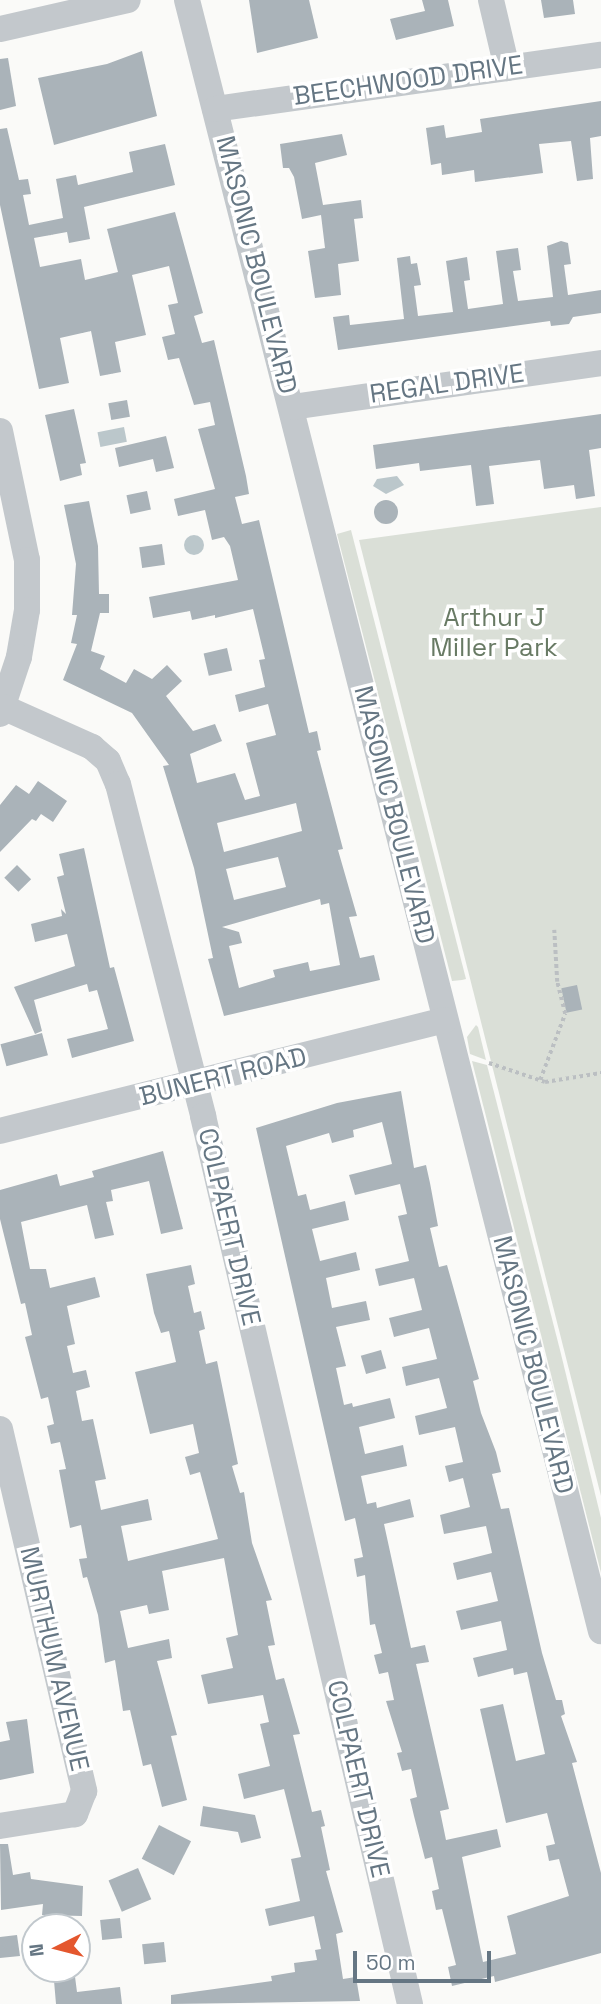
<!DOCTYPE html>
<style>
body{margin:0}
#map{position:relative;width:601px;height:2004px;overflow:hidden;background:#fafaf8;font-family:"Space Grotesk",sans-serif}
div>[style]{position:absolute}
.green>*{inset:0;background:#dadfd7}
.water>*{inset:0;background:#bbc7cb;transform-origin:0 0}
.round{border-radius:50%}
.building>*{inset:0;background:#aab3b9;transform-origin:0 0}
.path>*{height:3.5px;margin-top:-1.75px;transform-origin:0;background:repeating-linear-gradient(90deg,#bbbfc2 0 3.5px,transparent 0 7px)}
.minor>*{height:26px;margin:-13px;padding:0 13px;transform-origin:13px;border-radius:13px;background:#c3c8cc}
span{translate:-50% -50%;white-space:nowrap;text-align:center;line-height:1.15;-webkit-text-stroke:7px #fff;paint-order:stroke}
.street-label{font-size:26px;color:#657683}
.park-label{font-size:26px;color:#687a64}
.north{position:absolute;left:21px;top:1913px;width:70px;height:70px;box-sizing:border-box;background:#fff;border:2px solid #c1c8cd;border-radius:50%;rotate:264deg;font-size:19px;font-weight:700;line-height:28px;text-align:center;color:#657683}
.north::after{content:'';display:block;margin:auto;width:24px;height:32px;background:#e4572e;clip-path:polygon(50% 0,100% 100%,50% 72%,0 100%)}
.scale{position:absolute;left:353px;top:1951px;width:138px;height:32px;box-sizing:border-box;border:4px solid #657683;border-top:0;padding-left:9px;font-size:21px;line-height:24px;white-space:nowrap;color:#657683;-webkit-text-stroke:5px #fff;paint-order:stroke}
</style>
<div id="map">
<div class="green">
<div style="clip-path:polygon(601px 507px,601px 1496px,359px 540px)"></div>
<div style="clip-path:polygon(351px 530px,466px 979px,462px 980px,452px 981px,337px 534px)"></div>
<div style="clip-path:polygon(476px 1025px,478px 1027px,486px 1060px,470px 1054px,467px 1037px)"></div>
<div style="clip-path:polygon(472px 1061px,487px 1065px,560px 1350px,601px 1518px,601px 1573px)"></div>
</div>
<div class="water">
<div style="left:124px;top:427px;width:15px;height:27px;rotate:79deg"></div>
<div style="clip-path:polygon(397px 476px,404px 485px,386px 494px,373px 486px,377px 479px)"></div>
<div class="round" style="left:184px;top:535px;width:20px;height:20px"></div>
</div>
<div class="building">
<div style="clip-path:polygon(249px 0,309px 0,318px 38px,257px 53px)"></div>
<div style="clip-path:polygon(422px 0,448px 0,454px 26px,396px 40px,390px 19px,425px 11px)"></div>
<div style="clip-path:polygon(541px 0,573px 0,575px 14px,544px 18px)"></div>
<div style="clip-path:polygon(142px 51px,157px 116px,54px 145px,38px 78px,107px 64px)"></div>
<div style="clip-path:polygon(8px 58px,16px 106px,0 110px,0 59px)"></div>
<div style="clip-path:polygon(601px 101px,601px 136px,590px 138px,593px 179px,577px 181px,571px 141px,539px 144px,543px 173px,475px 182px,474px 170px,442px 175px,441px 163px,431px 165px,426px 128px,444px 125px,446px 138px,482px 132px,480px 119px)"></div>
<div style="clip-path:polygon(evenodd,7px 128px,19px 180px,28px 179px,31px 194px,23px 195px,29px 225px,63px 218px,56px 179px,76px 175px,78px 185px,133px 172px,129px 152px,165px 144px,175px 185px,84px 207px,90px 239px,69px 243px,67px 232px,34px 238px,40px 267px,81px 259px,85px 280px,118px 272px,107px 229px,175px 212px,203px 313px,194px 316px,202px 343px,214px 340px,246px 476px,249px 494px,235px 497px,242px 524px,259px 520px,309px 733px,317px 731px,321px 750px,317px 751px,343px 849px,338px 850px,357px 916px,349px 917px,360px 958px,374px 955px,380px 980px,224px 1016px,208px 959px,213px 958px,194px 868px,163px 766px,169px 765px,132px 713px,63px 680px,77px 644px,71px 643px,77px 615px,72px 615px,76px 564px,64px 505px,89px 501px,98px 546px,99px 594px,109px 594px,109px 613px,100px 613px,91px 651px,105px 656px,100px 669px,126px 683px,134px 669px,152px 679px,167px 665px,182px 681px,166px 696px,193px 731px,215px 724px,222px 741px,190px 754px,197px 783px,235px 773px,245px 800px,260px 796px,246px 743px,276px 735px,268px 704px,239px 712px,235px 695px,265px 687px,259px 660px,265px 659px,253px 609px,215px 618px,215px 615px,192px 620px,190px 611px,153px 618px,149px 597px,238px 580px,230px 546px,224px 537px,212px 540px,205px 510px,178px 516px,174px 499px,215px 489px,198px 429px,215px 425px,210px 402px,194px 405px,179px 358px,168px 360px,162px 337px,175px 334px,168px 305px,178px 303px,169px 266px,132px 275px,146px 335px,115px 342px,121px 372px,100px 376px,91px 331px,60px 338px,69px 383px,39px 389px,0 205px,0 129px,7px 128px,296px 803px,302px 831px,224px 852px,217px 823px,296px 803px,7px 128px,278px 857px,286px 887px,234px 900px,226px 869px,278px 857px,7px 128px,320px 899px,321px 905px,329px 903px,340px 965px,310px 971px,308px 962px,273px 970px,275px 977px,239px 988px,229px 946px,242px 943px,239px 932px,222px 927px,320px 899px)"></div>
<div style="clip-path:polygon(342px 134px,347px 155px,315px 163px,323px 205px,361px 200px,363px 218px,354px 219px,359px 261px,338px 264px,341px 295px,315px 298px,308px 251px,325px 248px,321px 215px,302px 219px,294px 177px,289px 168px,283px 168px,280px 144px)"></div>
<div style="clip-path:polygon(561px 241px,568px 243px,571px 264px,564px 265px,568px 295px,601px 290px,601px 313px,573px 317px,569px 324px,551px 326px,550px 321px,338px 350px,333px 317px,349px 315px,350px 325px,404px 319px,397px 258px,410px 256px,411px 264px,417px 263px,421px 285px,414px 286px,418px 316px,453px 312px,446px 261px,467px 257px,470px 280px,464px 281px,468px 309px,503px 304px,496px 251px,518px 248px,521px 270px,513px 271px,518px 301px,553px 297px,547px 246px)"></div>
<div style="left:127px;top:400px;width:17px;height:19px;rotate:80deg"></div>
<div style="clip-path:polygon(74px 409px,86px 463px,80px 464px,82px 475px,60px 481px,45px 415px)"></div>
<div style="clip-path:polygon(601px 414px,601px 448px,589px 450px,595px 496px,576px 499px,574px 485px,544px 489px,540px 460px,489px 466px,494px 504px,476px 506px,471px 465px,420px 471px,419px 463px,376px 469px,373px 445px)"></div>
<div style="clip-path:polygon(166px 436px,174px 468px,156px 472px,153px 459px,119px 467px,115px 448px)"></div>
<div style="left:147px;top:491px;width:19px;height:21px;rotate:78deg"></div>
<div class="round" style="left:374px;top:500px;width:24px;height:24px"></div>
<div style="left:162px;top:544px;width:21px;height:23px;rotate:82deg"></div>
<div style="left:227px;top:648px;width:23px;height:24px;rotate:77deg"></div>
<div style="clip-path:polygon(38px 781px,67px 801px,53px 822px,41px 814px,36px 821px,32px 819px,0 852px,0 805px,16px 785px,29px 794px)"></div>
<div style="clip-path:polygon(84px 848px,110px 968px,114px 967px,134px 1041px,72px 1058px,67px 1039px,108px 1029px,97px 990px,89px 992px,87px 984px,34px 1000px,42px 1031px,35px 1034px,14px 987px,75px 966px,67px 934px,35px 942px,31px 924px,62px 916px,61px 909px,66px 914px,57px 877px,64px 875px,59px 854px)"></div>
<div style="left:17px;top:865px;width:20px;height:18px;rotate:45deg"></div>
<div style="left:577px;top:985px;width:25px;height:16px;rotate:78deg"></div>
<div style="left:42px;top:1033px;width:23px;height:43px;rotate:75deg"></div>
<div style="clip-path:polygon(evenodd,401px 1091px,414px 1168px,426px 1165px,430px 1183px,438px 1226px,430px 1228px,439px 1267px,447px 1265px,479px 1379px,473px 1381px,481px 1413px,496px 1452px,501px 1472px,492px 1474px,501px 1509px,509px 1508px,542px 1653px,556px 1700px,562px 1700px,565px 1714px,561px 1716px,577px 1762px,572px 1763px,601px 1873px,601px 1953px,495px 1982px,494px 1976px,452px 1986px,448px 1967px,456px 1965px,442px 1909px,436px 1910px,432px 1891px,439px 1889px,432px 1857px,425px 1859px,414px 1816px,410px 1799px,417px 1797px,411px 1769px,402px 1771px,397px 1753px,402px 1752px,386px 1701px,394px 1700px,388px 1672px,379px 1674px,374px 1655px,382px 1653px,375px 1624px,370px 1625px,365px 1575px,357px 1577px,354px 1559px,363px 1557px,355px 1518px,345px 1521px,256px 1128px,337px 1103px,401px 1091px,382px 1122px,392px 1164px,349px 1175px,355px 1195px,400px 1184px,407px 1214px,398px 1216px,409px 1261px,375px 1269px,379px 1286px,414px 1278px,422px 1310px,389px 1318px,394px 1337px,429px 1328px,437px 1359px,402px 1367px,406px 1386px,439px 1378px,447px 1408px,415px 1416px,419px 1435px,455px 1427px,463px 1462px,445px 1466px,449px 1482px,463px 1478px,470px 1507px,440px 1515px,444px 1534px,486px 1526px,492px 1553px,453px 1563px,457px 1580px,491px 1572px,498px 1601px,456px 1611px,461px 1630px,501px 1621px,507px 1650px,473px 1658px,478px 1677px,513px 1668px,514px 1675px,527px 1672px,545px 1754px,516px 1761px,503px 1704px,480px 1709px,501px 1801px,506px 1823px,547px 1813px,555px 1844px,546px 1846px,549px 1861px,559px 1859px,569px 1896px,507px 1916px,516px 1954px,483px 1962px,462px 1857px,501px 1847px,497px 1829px,446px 1840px,440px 1811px,449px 1809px,416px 1664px,429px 1662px,425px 1645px,411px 1648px,384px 1524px,414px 1517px,410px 1499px,377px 1508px,376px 1502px,367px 1504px,361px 1476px,407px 1466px,403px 1445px,365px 1454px,359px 1427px,395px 1418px,390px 1398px,353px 1407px,352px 1403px,344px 1405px,336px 1368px,346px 1366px,336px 1327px,370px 1320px,366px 1301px,332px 1308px,326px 1278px,360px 1270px,356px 1252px,320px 1261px,312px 1229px,349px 1220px,345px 1201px,310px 1210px,306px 1194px,298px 1196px,286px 1146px,329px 1133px,332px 1143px,354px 1137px,353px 1130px,382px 1122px)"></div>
<div style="clip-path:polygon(163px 1151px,183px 1229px,161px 1234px,149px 1181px,111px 1190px,113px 1201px,106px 1202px,114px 1235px,95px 1239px,87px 1205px,21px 1222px,30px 1269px,46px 1269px,50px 1288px,95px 1277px,100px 1297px,67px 1306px,75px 1344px,67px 1346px,73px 1373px,86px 1370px,90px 1387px,76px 1391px,82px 1421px,93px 1419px,106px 1479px,95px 1481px,101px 1510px,148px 1499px,152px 1520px,121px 1526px,128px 1561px,218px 1539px,200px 1472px,190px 1475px,185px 1457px,199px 1453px,193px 1424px,150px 1434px,135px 1372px,176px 1362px,169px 1331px,161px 1333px,154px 1313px,146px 1274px,191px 1265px,195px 1284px,188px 1286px,194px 1313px,201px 1311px,205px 1329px,199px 1331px,206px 1364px,217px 1361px,238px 1464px,232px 1466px,240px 1493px,244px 1492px,252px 1543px,272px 1600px,266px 1601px,275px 1645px,268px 1646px,276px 1680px,284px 1678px,300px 1734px,293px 1735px,312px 1812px,321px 1810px,325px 1826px,321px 1827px,330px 1870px,326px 1871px,343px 1932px,336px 1934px,343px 1979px,356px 1977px,360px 2001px,171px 2004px,171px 1995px,272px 1981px,271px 1976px,295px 1972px,294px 1963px,317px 1960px,315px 1950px,321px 1949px,314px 1916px,269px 1926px,265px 1909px,300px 1901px,291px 1859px,301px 1857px,284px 1789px,244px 1799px,238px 1774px,270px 1766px,260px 1724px,269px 1722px,263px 1695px,208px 1704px,201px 1675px,233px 1668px,226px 1638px,238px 1635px,224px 1558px,162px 1571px,169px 1610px,149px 1614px,147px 1605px,120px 1611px,128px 1648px,169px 1639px,172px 1658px,157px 1661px,177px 1735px,171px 1736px,187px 1800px,162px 1807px,151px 1764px,143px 1766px,130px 1710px,123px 1711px,115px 1660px,105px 1663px,98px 1615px,87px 1577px,83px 1578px,79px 1559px,87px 1558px,81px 1525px,70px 1528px,59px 1470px,66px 1469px,60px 1442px,51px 1444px,47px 1426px,54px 1424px,48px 1397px,41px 1399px,25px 1337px,32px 1335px,25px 1303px,21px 1304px,0 1219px,0 1190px,57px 1174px,60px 1186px,94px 1177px,92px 1171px)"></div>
<div style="left:381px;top:1350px;width:19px;height:21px;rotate:74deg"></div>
<div style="clip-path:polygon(27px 1719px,34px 1773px,0 1780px,0 1742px,10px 1740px,6px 1722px)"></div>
<div style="clip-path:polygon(203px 1806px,255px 1815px,261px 1838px,241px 1843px,238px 1832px,200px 1826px)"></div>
<div style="left:159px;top:1825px;width:36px;height:38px;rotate:27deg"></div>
<div style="clip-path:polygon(0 1844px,8px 1844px,13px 1875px,30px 1872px,31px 1879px,83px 1886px,82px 1916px,42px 1915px,43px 1904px,1px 1910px)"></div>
<div style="left:138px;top:1868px;width:34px;height:32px;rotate:67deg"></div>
<div style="left:120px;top:1918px;width:20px;height:20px;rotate:84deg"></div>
<div style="clip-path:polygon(17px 1935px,20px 1956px,0 1958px,0 1937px)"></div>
<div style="left:164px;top:1942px;width:20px;height:22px;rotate:84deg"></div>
<div style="clip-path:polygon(53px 1969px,74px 1969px,77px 1992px,120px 1987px,122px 2004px,56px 2004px)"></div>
</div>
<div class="path">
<div style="left:489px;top:1063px;width:59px;rotate:18.7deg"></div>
<div style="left:545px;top:1082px;width:57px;rotate:-9.1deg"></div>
<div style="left:540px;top:1080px;width:71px;rotate:-69.3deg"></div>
<div style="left:565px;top:1014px;width:33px;rotate:-104deg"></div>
<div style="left:557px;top:982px;width:52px;rotate:-93.3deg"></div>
</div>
<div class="minor">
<div style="left:187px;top:0;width:1683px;rotate:75.76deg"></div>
<div style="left:491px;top:0;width:70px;rotate:76.8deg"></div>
<div style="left:0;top:29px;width:131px;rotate:-12.8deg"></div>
<div style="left:215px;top:109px;width:390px;rotate:-8deg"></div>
<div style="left:292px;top:407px;width:312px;rotate:-8.1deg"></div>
<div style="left:0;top:431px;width:132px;rotate:78.2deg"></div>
<div style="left:27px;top:560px;width:50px;rotate:90deg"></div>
<div style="left:27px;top:610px;width:48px;rotate:99.7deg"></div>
<div style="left:19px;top:657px;width:60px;rotate:108.4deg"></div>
<div style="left:3px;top:707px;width:98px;rotate:24.2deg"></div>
<div style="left:92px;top:747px;width:21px;rotate:41deg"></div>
<div style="left:108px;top:761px;width:25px;rotate:67deg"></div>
<div style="left:118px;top:784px;width:343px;rotate:75.6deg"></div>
<div style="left:203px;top:1116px;width:912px;rotate:76.88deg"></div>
<div style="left:0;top:1131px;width:458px;rotate:-14deg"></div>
<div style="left:0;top:1429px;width:372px;rotate:76.9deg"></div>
<div style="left:84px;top:1791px;width:25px;rotate:111deg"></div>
<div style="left:75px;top:1814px;width:76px;rotate:170.9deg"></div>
</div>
<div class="street-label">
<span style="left:408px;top:81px;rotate:-8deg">BEECHWOOD DRIVE</span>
<span style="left:256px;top:265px;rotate:76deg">MASONIC BOULEVARD</span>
<span style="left:447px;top:384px;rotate:-8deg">REGAL DRIVE</span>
<span style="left:394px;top:815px;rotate:76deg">MASONIC BOULEVARD</span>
<span style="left:223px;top:1077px;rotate:-14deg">BUNERT ROAD</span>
<span style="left:229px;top:1227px;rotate:77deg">COLPAERT DRIVE</span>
<span style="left:533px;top:1365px;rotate:76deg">MASONIC BOULEVARD</span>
<span style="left:54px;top:1659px;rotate:77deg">MURTHUM AVENUE</span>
<span style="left:358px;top:1779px;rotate:77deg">COLPAERT DRIVE</span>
</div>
<div class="park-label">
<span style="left:494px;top:633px">Arthur J<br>Miller Park</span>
</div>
<div class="north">N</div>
<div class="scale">50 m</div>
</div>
